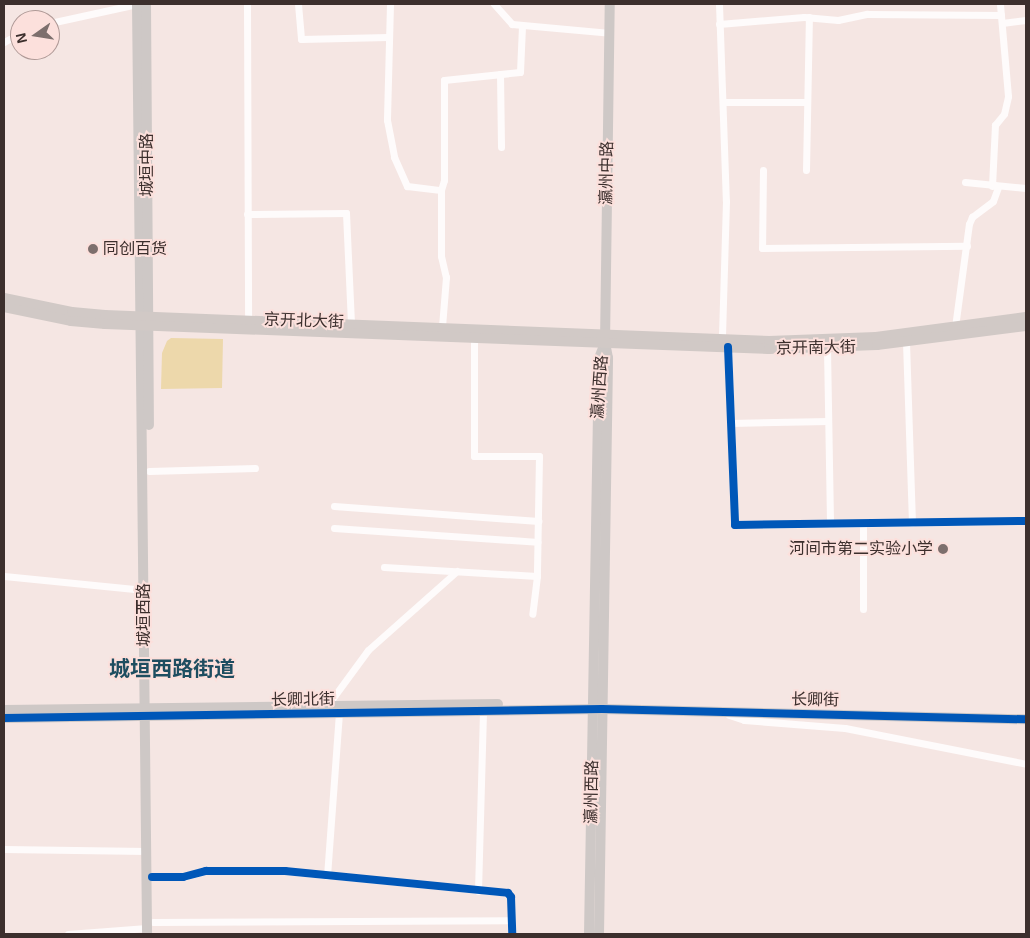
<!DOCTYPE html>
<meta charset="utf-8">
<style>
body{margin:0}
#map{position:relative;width:1030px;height:938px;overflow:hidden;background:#f5e6e3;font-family:Arial,"Noto Sans SC",sans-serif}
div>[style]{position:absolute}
.green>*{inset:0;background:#edd8ab}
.street>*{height:7px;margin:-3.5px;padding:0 3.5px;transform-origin:3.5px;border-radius:3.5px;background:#fefbfb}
.secondary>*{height:10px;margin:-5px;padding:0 5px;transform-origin:5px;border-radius:5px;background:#cec8c6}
.primary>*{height:10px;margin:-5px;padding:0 5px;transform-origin:5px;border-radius:5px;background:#d1c9c6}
.cycleway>*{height:8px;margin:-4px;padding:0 4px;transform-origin:4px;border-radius:4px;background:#0057b8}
.dots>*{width:14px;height:14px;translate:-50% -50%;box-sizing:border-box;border:2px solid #fce0dc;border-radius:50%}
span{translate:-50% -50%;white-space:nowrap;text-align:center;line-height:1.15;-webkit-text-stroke:4px #fce0dc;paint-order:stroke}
.street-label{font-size:16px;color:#3c2f2d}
.poi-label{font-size:16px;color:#3c2f2d}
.left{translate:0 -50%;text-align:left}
.right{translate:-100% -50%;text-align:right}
.district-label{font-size:21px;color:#1e4d60;font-weight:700}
.frame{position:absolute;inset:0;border:5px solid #3c2f2d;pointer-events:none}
.north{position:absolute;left:10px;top:10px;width:50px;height:50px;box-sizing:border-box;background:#fce0dc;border:1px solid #af9996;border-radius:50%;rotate:257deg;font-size:14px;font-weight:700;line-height:20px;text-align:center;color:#3c2f2d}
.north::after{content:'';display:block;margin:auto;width:18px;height:22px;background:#7d6f6d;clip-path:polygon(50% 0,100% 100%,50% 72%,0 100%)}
</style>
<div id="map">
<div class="green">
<div style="clip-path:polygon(171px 338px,223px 339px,222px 388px,161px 389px,162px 353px,167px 341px)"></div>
</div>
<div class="street">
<div style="left:247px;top:4px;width:316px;rotate:89.8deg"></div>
<div style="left:298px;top:4px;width:35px;rotate:85deg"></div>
<div style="left:301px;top:39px;width:87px;rotate:-1.3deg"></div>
<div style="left:390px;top:4px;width:116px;rotate:91.5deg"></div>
<div style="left:387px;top:120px;width:38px;rotate:79deg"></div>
<div style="left:394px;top:157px;width:32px;rotate:66deg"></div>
<div style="left:407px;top:186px;width:34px;rotate:7deg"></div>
<div style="left:441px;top:190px;width:66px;rotate:90deg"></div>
<div style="left:441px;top:256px;width:22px;rotate:77deg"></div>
<div style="left:446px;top:277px;width:50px;rotate:94.6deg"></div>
<div style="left:494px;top:4px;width:27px;rotate:48deg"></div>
<div style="left:512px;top:24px;width:98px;rotate:5.2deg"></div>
<div style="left:719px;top:4px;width:197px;rotate:88deg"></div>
<div style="left:726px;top:201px;width:138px;rotate:91.7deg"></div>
<div style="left:50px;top:23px;width:89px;rotate:-12.3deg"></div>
<div style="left:1002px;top:23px;width:24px;rotate:-7deg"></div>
<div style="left:719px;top:24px;width:85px;rotate:-4.7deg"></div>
<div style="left:804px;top:17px;width:34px;rotate:5deg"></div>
<div style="left:838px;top:20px;width:30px;rotate:-12deg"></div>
<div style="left:867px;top:14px;width:134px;rotate:0.4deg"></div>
<div style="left:4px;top:42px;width:18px;rotate:-29deg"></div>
<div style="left:500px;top:74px;width:73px;rotate:89.2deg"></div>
<div style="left:723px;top:102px;width:84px"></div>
<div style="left:763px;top:170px;width:78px;rotate:90.7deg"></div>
<div style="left:762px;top:248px;width:205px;rotate:-0.6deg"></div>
<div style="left:806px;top:170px;width:153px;rotate:-88.9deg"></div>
<div style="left:965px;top:182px;width:61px;rotate:5.6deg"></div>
<div style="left:992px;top:186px;width:61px;rotate:-87.2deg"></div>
<div style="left:995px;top:125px;width:14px;rotate:-51deg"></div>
<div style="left:1004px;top:114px;width:18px;rotate:-77deg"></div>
<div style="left:1008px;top:96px;width:92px;rotate:-95deg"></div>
<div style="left:441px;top:190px;width:10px;rotate:-73deg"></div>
<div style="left:444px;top:180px;width:100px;rotate:-90deg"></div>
<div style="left:444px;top:80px;width:76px;rotate:-6deg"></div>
<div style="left:520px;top:72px;width:46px;rotate:-87.5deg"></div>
<div style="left:247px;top:214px;width:99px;rotate:-0.6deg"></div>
<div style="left:346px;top:213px;width:110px;rotate:87.4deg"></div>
<div style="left:955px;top:327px;width:104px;rotate:-82.3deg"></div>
<div style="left:969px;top:224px;width:8px;rotate:-67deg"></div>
<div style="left:972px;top:217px;width:26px;rotate:-37deg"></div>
<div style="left:993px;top:201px;width:15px;rotate:-70deg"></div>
<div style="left:474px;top:338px;width:118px;rotate:90deg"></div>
<div style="left:474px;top:456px;width:65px"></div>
<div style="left:539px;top:456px;width:120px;rotate:91deg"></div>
<div style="left:537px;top:576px;width:38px;rotate:97deg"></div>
<div style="left:906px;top:342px;width:181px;rotate:88.1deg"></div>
<div style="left:728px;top:347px;width:178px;rotate:87.7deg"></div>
<div style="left:735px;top:525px;width:291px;rotate:-0.8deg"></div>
<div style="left:827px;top:349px;width:175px;rotate:89deg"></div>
<div style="left:731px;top:423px;width:97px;rotate:-1.2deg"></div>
<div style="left:149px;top:471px;width:106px;rotate:-1.6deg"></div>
<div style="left:334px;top:506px;width:205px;rotate:4.2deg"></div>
<div style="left:863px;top:523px;width:86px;rotate:90deg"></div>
<div style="left:334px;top:528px;width:204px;rotate:3.9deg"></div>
<div style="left:384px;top:567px;width:153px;rotate:3.4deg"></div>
<div style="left:4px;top:576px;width:141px;rotate:5.7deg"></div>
<div style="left:327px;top:706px;width:69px;rotate:-53.8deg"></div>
<div style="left:368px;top:650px;width:119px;rotate:-41.6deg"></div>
<div style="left:729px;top:715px;width:16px;rotate:18deg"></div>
<div style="left:744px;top:720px;width:101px;rotate:4.5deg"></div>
<div style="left:845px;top:728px;width:185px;rotate:11.2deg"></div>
<div style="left:4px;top:849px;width:142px;rotate:0.8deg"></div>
<div style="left:327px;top:876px;width:163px;rotate:-85.8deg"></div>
<div style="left:152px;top:877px;width:31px"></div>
<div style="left:183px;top:877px;width:24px;rotate:-15deg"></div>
<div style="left:206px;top:871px;width:79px"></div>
<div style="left:285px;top:871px;width:224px;rotate:5.6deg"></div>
<div style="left:508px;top:893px;width:5px;rotate:53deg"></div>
<div style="left:511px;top:897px;width:37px;rotate:88deg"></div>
<div style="left:478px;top:891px;width:180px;rotate:-88.4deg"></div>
<div style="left:153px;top:922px;width:359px;rotate:-0.3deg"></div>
<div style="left:68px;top:934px;width:79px;rotate:-4.3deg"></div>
</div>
<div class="secondary">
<div style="left:137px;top:4px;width:930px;rotate:89.38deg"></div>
<div style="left:146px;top:4px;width:421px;rotate:89.6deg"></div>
<div style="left:4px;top:710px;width:494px;rotate:-0.7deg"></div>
<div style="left:4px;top:718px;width:598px;rotate:-0.86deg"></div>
<div style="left:602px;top:709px;width:424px;rotate:1.4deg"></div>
<div style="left:589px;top:934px;width:576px;rotate:-89.01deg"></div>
<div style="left:599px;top:358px;width:16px;rotate:-68deg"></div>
<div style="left:599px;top:934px;width:576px;rotate:-89.1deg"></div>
<div style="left:608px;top:358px;width:15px;rotate:-101deg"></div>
<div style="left:605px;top:343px;width:339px;rotate:-89.2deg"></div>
</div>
<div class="primary">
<div style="left:4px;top:298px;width:69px;rotate:11.6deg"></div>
<div style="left:72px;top:312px;width:33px;rotate:5deg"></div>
<div style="left:105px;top:315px;width:665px;rotate:2.24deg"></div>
<div style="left:769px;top:341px;width:107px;rotate:-2.1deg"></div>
<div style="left:876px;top:337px;width:151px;rotate:-7.6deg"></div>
<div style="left:4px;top:307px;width:68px;rotate:11.8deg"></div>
<div style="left:71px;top:321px;width:34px;rotate:5deg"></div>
<div style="left:105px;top:324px;width:664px;rotate:2.16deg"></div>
<div style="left:769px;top:349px;width:108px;rotate:-2.1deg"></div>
<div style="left:877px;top:345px;width:150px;rotate:-7.3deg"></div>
</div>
<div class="cycleway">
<div style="left:728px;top:347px;width:178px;rotate:87.7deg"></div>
<div style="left:735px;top:525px;width:291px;rotate:-0.8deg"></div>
<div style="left:4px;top:718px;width:598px;rotate:-0.86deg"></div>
<div style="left:602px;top:709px;width:424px;rotate:1.4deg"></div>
<div style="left:152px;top:877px;width:31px"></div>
<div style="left:183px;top:877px;width:24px;rotate:-15deg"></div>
<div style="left:206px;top:871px;width:79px"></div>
<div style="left:285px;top:871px;width:224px;rotate:5.6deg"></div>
<div style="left:508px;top:893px;width:5px;rotate:53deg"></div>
<div style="left:511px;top:897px;width:37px;rotate:88deg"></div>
</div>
<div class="dots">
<div style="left:93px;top:249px;background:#7d6f6d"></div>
<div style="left:943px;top:549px;background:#7d6f6d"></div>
</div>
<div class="street-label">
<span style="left:147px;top:165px;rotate:-90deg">城垣中路</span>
<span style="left:607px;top:173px;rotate:-89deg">瀛州中路</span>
<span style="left:304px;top:321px;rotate:2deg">京开北大街</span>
<span style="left:816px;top:348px;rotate:-1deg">京开南大街</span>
<span style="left:600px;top:387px;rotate:-86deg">瀛州西路</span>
<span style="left:144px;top:615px;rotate:-90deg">城垣西路</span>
<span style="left:303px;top:700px;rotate:-1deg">长卿北街</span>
<span style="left:815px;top:700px;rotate:1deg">长卿街</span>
<span style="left:592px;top:792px;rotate:-89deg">瀛州西路</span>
</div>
<div class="poi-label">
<span class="left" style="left:103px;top:249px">同创百货</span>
<span class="right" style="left:933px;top:549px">河间市第二实验小学</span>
</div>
<div class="district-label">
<span style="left:172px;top:669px">城垣西路街道</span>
</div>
<div class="frame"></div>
<div class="north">N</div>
</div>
